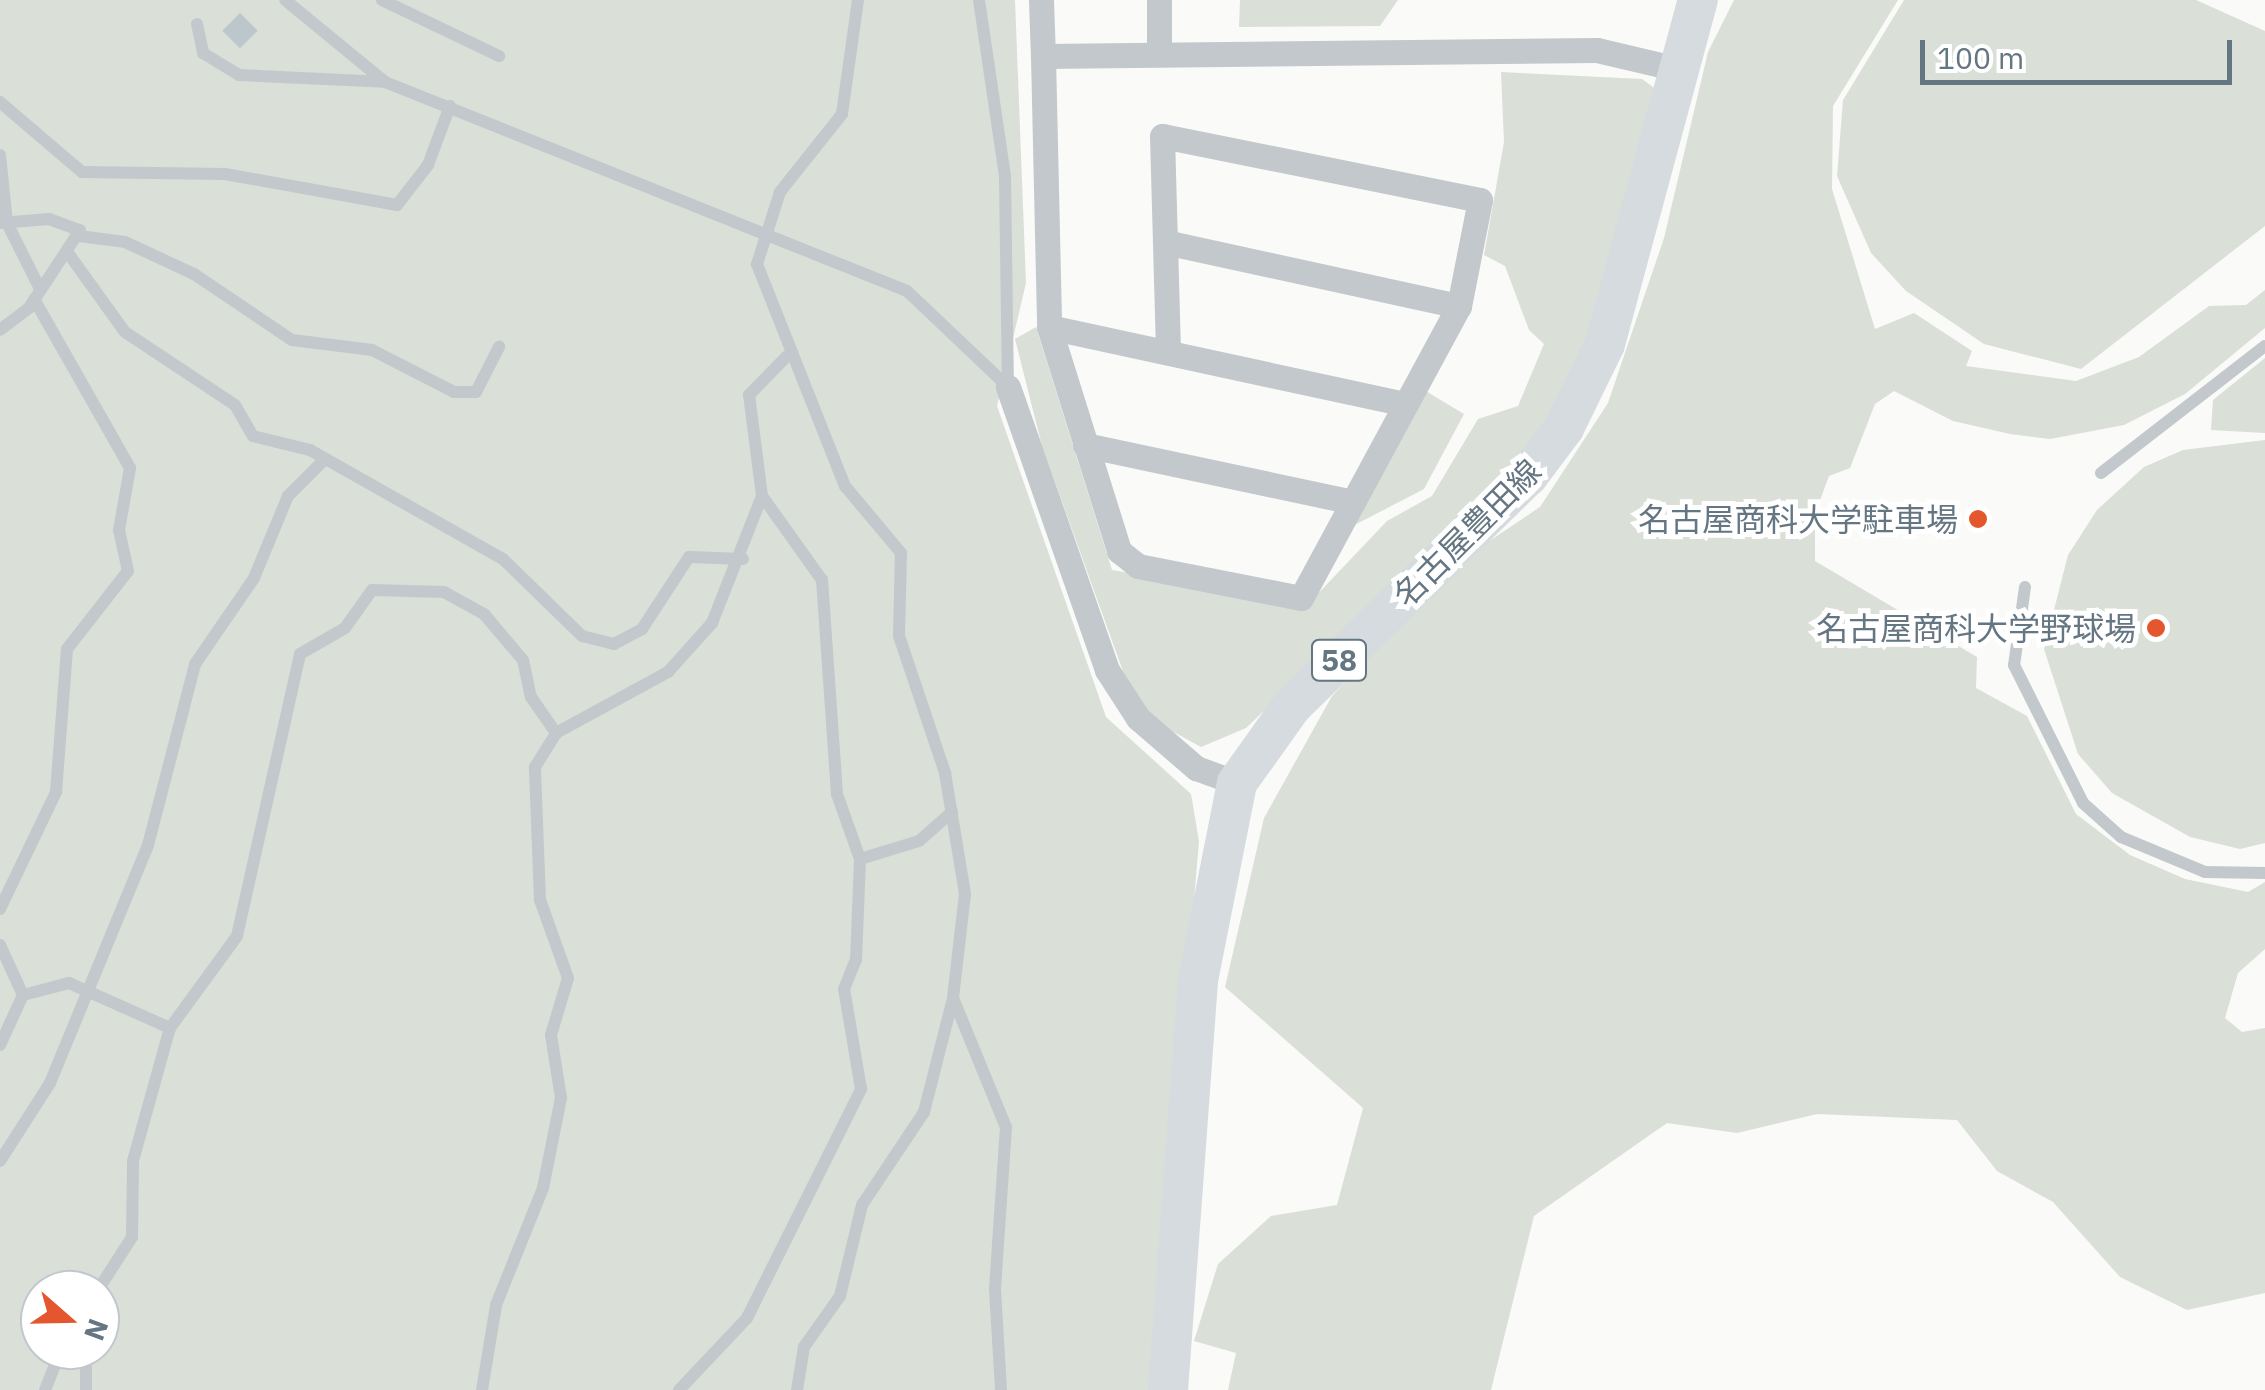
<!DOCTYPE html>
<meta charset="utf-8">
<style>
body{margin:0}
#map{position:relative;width:2265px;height:1390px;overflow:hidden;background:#fafaf8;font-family:"IBM Plex Sans","Noto Sans JP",sans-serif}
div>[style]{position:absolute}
.green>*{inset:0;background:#dadfd7}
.water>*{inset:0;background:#bbc7cb;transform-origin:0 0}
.lane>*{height:12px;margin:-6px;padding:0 6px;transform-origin:6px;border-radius:6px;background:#c3c8cc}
.street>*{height:25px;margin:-12.5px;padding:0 12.5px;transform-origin:12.5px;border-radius:12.5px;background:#c3c8cc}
.primary>*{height:40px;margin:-20px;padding:0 20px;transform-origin:20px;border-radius:20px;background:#d6dbdf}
.dots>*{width:28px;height:28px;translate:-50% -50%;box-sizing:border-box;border:5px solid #fff;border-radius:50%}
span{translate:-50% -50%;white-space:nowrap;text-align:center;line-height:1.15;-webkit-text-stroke:10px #fff;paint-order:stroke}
.shield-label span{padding:2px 8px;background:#fff;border:2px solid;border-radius:8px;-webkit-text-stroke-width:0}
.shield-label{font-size:30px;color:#657683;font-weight:700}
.poi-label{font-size:32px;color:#657683}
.right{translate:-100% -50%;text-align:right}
.street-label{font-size:32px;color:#657683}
.north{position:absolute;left:20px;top:1270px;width:100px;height:100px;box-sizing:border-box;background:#fff;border:2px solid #c1c8cd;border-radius:50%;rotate:110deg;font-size:28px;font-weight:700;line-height:40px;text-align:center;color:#657683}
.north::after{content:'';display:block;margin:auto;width:35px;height:45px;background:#e4572e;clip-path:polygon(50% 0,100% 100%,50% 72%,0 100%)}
.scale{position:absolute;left:1920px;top:40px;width:312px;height:45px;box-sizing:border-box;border:5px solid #657683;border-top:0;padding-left:12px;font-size:30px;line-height:35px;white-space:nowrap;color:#657683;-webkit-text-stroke:8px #fff;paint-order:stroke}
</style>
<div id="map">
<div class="green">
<div style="clip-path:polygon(evenodd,0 0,1015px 0,1026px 283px,997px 406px,1106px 717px,1191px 794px,1199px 841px,1152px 1390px,0 1390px,0 0,40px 1290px,100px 1290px,100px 1350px,40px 1350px,40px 1290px)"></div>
<div style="clip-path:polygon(1240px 0,1398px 0,1380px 26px,1239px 27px)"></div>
<div style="clip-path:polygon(1734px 0,1898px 0,1833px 106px,1832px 189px,1875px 329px,1914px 313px,1972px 351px,1966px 366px,2076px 381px,2139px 357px,2209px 306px,2246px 305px,2265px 290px,2265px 328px,2185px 394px,2124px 425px,2050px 439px,2010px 434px,1953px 421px,1894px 391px,1875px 404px,1850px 468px,1829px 476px,1815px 514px,1815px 561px,1977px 657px,1976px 688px,2027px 716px,2076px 814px,2130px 855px,2185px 879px,2248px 892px,2265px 882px,2265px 949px,2238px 973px,2225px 1018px,2242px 1032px,2265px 1028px,2265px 1293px,2187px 1310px,2120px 1277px,2053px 1202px,1997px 1171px,1957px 1120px,1817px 1114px,1737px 1133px,1667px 1123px,1534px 1216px,1491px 1390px,1228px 1390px,1236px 1353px,1194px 1341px,1218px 1264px,1271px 1216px,1337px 1205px,1363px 1108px,1225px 987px,1264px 818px,1332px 696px,1461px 560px,1540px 507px,1608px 403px,1664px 238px,1708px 52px)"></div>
<div style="clip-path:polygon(1904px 0,2196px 0,2265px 31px,2265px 226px,2081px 369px,1984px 344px,1906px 291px,1871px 253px,1837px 176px,1843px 100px)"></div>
<div style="clip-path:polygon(1501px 72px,1642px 79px,1661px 93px,1578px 369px,1536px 450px,1246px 728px,1201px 747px,1159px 724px,1129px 688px,1042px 446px,1015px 339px,1036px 327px,1112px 570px,1309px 603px,1387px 521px,1432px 496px,1478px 419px,1518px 406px,1544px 344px,1529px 330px,1505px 266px,1484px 255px,1504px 142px)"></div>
<div style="clip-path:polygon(2265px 358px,2265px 433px,2211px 430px,2213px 400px)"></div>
<div style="clip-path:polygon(1424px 390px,1464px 414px,1424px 489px,1343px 531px)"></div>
<div style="clip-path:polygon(2265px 440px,2265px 843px,2240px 849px,2190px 837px,2112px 793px,2078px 754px,2044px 649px,2068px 555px,2097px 510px,2144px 467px,2183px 450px)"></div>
</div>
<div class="water">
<div style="left:240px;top:13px;width:25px;height:25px;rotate:45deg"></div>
</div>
<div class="lane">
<div style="left:382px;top:0;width:130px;rotate:25.6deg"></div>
<div style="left:858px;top:0;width:115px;rotate:98deg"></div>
<div style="left:842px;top:114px;width:100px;rotate:128.5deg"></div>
<div style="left:780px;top:192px;width:76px;rotate:107.7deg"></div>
<div style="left:757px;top:264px;width:239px;rotate:68.4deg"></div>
<div style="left:845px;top:486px;width:87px;rotate:50.1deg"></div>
<div style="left:901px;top:553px;width:83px;rotate:91.4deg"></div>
<div style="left:899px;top:636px;width:145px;rotate:71.4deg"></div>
<div style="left:945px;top:773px;width:123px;rotate:80.6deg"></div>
<div style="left:965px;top:894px;width:105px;rotate:96.6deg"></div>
<div style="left:953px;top:998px;width:139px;rotate:67.7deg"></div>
<div style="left:1006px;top:1127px;width:162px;rotate:93.9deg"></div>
<div style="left:995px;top:1289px;width:101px;rotate:86.6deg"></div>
<div style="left:979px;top:0;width:178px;rotate:81.6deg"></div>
<div style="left:1005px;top:176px;width:211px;rotate:89.2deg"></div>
<div style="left:197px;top:24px;width:30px;rotate:78deg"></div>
<div style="left:203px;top:53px;width:42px;rotate:31.4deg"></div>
<div style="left:239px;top:75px;width:146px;rotate:2.7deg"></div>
<div style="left:385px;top:82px;width:129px;rotate:-140.6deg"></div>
<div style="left:385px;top:82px;width:562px;rotate:21.82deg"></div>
<div style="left:907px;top:291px;width:139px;rotate:43.5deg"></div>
<div style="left:0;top:102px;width:108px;rotate:40.5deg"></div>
<div style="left:82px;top:172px;width:143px;rotate:0.8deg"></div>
<div style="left:225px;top:174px;width:175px;rotate:10.2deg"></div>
<div style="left:397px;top:205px;width:51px;rotate:-52.2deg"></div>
<div style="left:428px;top:165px;width:63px;rotate:-69.6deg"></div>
<div style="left:0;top:155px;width:68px;rotate:84.1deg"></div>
<div style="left:7px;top:223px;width:74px;rotate:63.4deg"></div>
<div style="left:0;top:223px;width:49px;rotate:-4.7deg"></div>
<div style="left:49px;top:219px;width:33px;rotate:20deg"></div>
<div style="left:80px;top:230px;width:93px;rotate:123.2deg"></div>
<div style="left:29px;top:308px;width:36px;rotate:143deg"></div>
<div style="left:79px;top:236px;width:46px;rotate:7.4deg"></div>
<div style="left:125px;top:242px;width:76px;rotate:24.9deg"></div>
<div style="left:194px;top:274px;width:118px;rotate:34deg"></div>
<div style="left:292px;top:340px;width:81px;rotate:7.1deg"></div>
<div style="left:372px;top:350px;width:92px;rotate:27.1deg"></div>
<div style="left:454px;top:392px;width:22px"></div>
<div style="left:476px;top:392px;width:51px;rotate:-62.9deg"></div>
<div style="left:68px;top:253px;width:97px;rotate:54.2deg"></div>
<div style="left:125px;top:332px;width:132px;rotate:33.6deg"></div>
<div style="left:235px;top:405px;width:36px;rotate:60deg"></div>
<div style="left:253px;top:436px;width:59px;rotate:13.8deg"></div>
<div style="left:310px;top:450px;width:222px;rotate:29.5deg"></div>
<div style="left:503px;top:559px;width:110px;rotate:44.3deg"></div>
<div style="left:582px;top:636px;width:33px;rotate:14deg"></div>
<div style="left:614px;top:644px;width:32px;rotate:-28deg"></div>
<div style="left:642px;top:629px;width:86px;rotate:-56.9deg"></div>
<div style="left:689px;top:557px;width:54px;rotate:2.1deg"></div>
<div style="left:2101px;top:473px;width:207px;rotate:-37.8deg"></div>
<div style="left:2025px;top:587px;width:79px;rotate:98deg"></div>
<div style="left:2014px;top:665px;width:154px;rotate:63.4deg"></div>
<div style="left:2083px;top:803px;width:51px;rotate:41.8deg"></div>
<div style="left:2121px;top:837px;width:91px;rotate:22.6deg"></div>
<div style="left:2205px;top:872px;width:60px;rotate:1deg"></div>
<div style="left:860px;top:859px;width:62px;rotate:-17deg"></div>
<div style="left:919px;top:841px;width:44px;rotate:-41.3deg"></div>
<div style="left:0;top:909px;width:130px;rotate:-64.4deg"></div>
<div style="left:56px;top:792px;width:143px;rotate:-85.6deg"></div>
<div style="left:67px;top:649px;width:99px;rotate:-52deg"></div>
<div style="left:128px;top:571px;width:42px;rotate:-102.4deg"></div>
<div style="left:119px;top:530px;width:63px;rotate:-79.9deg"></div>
<div style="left:130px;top:468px;width:194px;rotate:-119.6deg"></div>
<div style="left:0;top:945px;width:55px;rotate:65.3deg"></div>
<div style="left:23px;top:995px;width:55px;rotate:114.7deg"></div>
<div style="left:23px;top:995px;width:48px;rotate:-14.6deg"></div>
<div style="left:69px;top:983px;width:111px;rotate:24deg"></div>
<div style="left:0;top:1161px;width:93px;rotate:-57.3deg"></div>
<div style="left:50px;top:1083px;width:257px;rotate:-67.6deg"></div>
<div style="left:148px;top:845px;width:187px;rotate:-75.4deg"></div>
<div style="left:195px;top:664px;width:104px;rotate:-55.5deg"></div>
<div style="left:254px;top:578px;width:89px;rotate:-67.5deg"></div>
<div style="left:288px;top:496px;width:51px;rotate:-45deg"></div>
<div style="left:98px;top:1290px;width:63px;rotate:-57.3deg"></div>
<div style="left:132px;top:1237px;width:76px;rotate:-89.2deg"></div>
<div style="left:133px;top:1161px;width:138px;rotate:-74.5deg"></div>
<div style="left:170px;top:1028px;width:114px;rotate:-53.9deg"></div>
<div style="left:237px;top:936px;width:289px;rotate:-77.4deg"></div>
<div style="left:300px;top:654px;width:52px;rotate:-30deg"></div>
<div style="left:345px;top:628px;width:47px;rotate:-54.6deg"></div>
<div style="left:372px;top:590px;width:72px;rotate:1.6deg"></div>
<div style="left:444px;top:592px;width:46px;rotate:28.8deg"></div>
<div style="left:484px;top:614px;width:60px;rotate:49.7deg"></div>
<div style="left:523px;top:660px;width:38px;rotate:78deg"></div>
<div style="left:531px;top:697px;width:44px;rotate:55.2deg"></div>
<div style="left:45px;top:1390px;width:43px;rotate:-68.2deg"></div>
<div style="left:86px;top:1390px;width:40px;rotate:-90deg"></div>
<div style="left:482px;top:1390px;width:86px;rotate:-80.6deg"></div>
<div style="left:496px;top:1305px;width:126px;rotate:-68.1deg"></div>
<div style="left:543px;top:1188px;width:92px;rotate:-78.7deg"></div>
<div style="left:561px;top:1098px;width:64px;rotate:-99deg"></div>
<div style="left:551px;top:1035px;width:59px;rotate:-73.4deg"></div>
<div style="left:568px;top:978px;width:83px;rotate:-109.7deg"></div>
<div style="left:540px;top:900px;width:133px;rotate:-92.2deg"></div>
<div style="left:535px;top:767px;width:40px;rotate:-58deg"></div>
<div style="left:556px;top:733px;width:128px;rotate:-28.6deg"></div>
<div style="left:668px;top:672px;width:66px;rotate:-48.1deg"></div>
<div style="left:712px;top:623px;width:136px;rotate:-68.5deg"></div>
<div style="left:762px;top:496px;width:102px;rotate:-97.3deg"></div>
<div style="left:749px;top:395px;width:54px;rotate:-45.7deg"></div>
<div style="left:679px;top:1390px;width:99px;rotate:-46.6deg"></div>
<div style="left:747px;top:1318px;width:256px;rotate:-63.5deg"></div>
<div style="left:861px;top:1089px;width:101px;rotate:-99.6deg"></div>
<div style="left:844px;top:989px;width:31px;rotate:-68deg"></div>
<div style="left:856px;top:960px;width:101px;rotate:-87.7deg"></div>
<div style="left:860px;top:859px;width:69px;rotate:-109.5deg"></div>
<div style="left:837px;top:794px;width:215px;rotate:-94deg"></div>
<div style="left:822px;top:580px;width:103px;rotate:-125.5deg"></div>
<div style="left:797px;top:1390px;width:44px;rotate:-80.8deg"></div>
<div style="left:804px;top:1347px;width:62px;rotate:-54.8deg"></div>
<div style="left:840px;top:1296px;width:94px;rotate:-76.4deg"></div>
<div style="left:862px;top:1205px;width:112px;rotate:-56.3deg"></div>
<div style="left:924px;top:1112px;width:118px;rotate:-75.7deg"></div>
</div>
<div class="street">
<div style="left:1041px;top:0;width:56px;rotate:88deg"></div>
<div style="left:1043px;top:56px;width:554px;rotate:-0.62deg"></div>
<div style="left:1597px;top:50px;width:78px;rotate:13.3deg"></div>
<div style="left:1159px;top:0;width:54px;rotate:90deg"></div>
<div style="left:1043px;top:56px;width:271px;rotate:88.7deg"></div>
<div style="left:1049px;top:327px;width:235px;rotate:72.6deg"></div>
<div style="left:1119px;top:551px;width:24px;rotate:38deg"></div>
<div style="left:1138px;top:566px;width:166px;rotate:11.1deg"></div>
<div style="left:1301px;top:598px;width:332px;rotate:-61.6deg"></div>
<div style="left:1459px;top:306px;width:108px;rotate:-78.8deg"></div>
<div style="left:1480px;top:200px;width:324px;rotate:-168.6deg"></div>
<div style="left:1162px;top:136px;width:216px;rotate:88.4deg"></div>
<div style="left:1165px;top:242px;width:301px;rotate:12.3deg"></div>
<div style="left:1049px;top:327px;width:365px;rotate:12.2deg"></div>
<div style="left:1008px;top:387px;width:300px;rotate:70.7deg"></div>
<div style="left:1107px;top:670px;width:57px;rotate:57.1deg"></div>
<div style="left:1138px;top:718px;width:77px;rotate:40.8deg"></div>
<div style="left:1196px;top:768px;width:44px;rotate:20.1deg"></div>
<div style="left:1085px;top:445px;width:274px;rotate:12deg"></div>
</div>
<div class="primary">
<div style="left:1168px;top:1390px;width:411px;rotate:-85.8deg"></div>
<div style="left:1198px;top:980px;width:201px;rotate:-78.8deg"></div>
<div style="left:1237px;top:783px;width:95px;rotate:-54.5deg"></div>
<div style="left:1292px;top:706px;width:330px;rotate:-44.3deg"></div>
<div style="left:1528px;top:476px;width:60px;rotate:-53.1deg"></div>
<div style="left:1564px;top:428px;width:93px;rotate:-64deg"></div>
<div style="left:1605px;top:344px;width:356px;rotate:-74.9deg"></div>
</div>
<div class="dots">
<div style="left:1978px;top:519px;background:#e4572e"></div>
<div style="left:2156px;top:628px;background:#e4572e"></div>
</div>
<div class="shield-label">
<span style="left:1339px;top:660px">58</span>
</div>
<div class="poi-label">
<span class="right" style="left:1958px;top:519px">名古屋商科大学駐車場</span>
<span class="right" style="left:2136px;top:628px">名古屋商科大学野球場</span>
</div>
<div class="street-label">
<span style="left:1467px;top:533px;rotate:-45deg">名古屋豊田線</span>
</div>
<div class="north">N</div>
<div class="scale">100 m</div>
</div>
